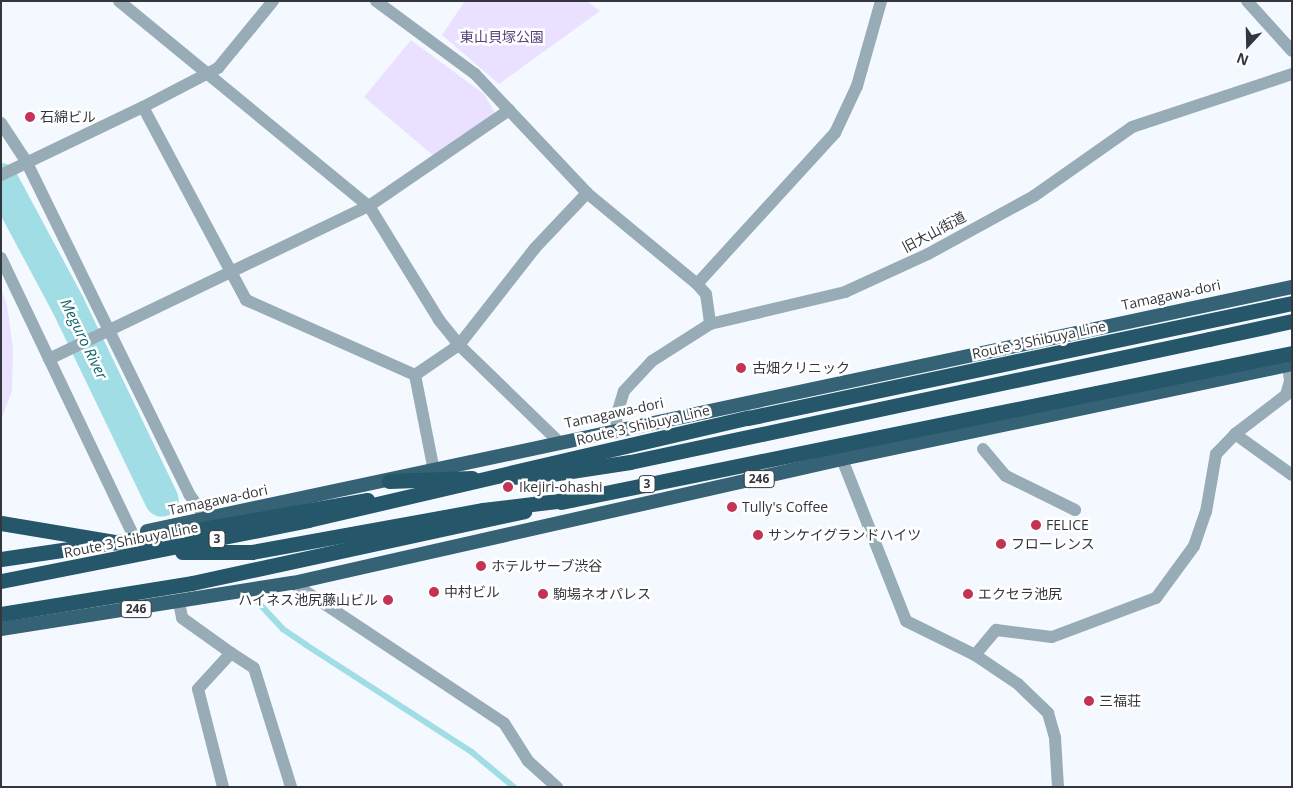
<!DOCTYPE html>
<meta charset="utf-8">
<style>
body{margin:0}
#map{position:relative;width:1293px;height:788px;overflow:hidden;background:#f4f9ff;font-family:"Open Sans","Noto Sans JP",sans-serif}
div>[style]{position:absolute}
.green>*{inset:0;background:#eae0ff}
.stream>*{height:5.5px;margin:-2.75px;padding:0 2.75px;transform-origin:2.75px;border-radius:2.75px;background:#a1dde4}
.river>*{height:34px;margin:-17px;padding:0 17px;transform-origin:17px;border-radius:17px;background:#a1dde4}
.minor>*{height:12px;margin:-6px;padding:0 6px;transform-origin:6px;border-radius:6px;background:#97acb6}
.trunk>*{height:14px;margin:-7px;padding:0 7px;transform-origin:7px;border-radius:7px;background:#356274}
.motorway>*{height:15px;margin:-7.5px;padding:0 7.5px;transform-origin:7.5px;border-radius:7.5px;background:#25566a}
.motorway-bridge>*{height:15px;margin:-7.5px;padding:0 7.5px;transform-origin:7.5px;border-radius:7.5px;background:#25566a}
.dots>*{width:14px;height:14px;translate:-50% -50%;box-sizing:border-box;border:2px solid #fff;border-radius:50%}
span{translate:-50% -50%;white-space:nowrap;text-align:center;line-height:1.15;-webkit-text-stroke:5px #fff;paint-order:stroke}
.shield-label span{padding:1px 4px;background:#fff;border:1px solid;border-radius:4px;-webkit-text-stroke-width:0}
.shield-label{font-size:12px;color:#33373d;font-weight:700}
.park-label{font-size:14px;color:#58427a}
.poi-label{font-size:14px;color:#33373d}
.left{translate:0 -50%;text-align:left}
.right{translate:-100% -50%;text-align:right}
.street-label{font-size:14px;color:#33373d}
.water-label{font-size:15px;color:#0d6269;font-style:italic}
.frame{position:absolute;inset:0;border:2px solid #33373d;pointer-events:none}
.north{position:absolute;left:1223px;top:20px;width:50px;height:50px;-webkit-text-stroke:4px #fff;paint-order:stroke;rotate:201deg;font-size:14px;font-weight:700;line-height:20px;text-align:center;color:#33373d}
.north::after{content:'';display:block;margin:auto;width:18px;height:22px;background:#33373d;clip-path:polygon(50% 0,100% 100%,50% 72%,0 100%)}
</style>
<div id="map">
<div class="green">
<div style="clip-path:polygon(465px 1px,587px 1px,600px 11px,499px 84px,442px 35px)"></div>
<div style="clip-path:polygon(411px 40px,484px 94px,494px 111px,494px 117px,435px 157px,364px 97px)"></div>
<div style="clip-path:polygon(1px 289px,7px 305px,13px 349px,12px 390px,1px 421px)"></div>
</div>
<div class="stream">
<div style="left:259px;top:603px;width:35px;rotate:47deg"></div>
<div style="left:283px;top:629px;width:27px;rotate:34deg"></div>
<div style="left:305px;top:644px;width:199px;rotate:32.9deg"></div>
<div style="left:472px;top:752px;width:55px;rotate:39.8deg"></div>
</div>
<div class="river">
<div style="left:1px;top:180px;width:142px;rotate:61.8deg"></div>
<div style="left:68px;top:305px;width:216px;rotate:64.3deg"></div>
</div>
<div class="minor">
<div style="left:119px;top:1px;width:323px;rotate:39.4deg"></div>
<div style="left:369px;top:206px;width:134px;rotate:58.4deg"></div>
<div style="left:439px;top:320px;width:32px;rotate:51deg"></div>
<div style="left:459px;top:345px;width:139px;rotate:44.1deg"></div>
<div style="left:376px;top:1px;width:123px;rotate:36.4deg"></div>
<div style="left:475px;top:74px;width:163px;rotate:46.7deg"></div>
<div style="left:587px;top:193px;width:143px;rotate:39.6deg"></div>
<div style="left:697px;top:284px;width:13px;rotate:48deg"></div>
<div style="left:706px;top:294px;width:30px;rotate:82deg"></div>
<div style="left:1247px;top:1px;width:67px;rotate:48deg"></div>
<div style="left:143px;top:107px;width:219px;rotate:61.9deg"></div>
<div style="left:246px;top:300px;width:185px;rotate:23.9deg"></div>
<div style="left:415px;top:375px;width:98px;rotate:78.8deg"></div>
<div style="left:1px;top:123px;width:45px;rotate:56.7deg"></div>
<div style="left:26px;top:161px;width:371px;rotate:63.9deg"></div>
<div style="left:189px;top:494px;width:19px;rotate:55deg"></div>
<div style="left:200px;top:510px;width:15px;rotate:28deg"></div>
<div style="left:1px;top:175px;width:157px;rotate:-25.6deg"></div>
<div style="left:143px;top:107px;width:85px;rotate:-27.5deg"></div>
<div style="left:218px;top:68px;width:87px;rotate:-50.6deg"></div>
<div style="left:1px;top:258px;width:305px;rotate:64.5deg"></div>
<div style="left:697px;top:284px;width:205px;rotate:-47.6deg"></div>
<div style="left:835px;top:133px;width:52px;rotate:-64.9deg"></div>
<div style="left:857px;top:86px;width:88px;rotate:-74.2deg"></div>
<div style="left:49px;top:359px;width:355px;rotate:-25.6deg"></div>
<div style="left:369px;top:206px;width:170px;rotate:-34.4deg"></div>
<div style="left:415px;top:375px;width:53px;rotate:-34.3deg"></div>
<div style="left:459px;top:345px;width:123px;rotate:-51.9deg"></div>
<div style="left:535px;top:248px;width:76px;rotate:-46.6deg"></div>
<div style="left:617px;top:428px;width:11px;rotate:-95deg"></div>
<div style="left:616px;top:417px;width:27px;rotate:-73deg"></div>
<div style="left:624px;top:391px;width:41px;rotate:-47deg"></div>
<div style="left:652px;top:361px;width:69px;rotate:-32.5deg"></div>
<div style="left:710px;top:324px;width:139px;rotate:-13.3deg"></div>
<div style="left:845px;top:292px;width:91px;rotate:-24.6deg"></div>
<div style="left:928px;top:254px;width:121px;rotate:-28.7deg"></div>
<div style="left:1034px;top:196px;width:120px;rotate:-35.1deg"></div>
<div style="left:1132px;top:127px;width:169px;rotate:-18.3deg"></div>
<div style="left:1235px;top:434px;width:70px;rotate:35.7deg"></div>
<div style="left:983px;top:449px;width:35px;rotate:50deg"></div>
<div style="left:1006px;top:476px;width:77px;rotate:26.2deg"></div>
<div style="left:842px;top:459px;width:174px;rotate:68.4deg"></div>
<div style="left:906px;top:621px;width:77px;rotate:26.2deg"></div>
<div style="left:975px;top:655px;width:52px;rotate:34deg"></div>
<div style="left:1018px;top:684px;width:42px;rotate:44deg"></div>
<div style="left:1048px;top:713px;width:26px;rotate:74deg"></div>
<div style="left:1055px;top:738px;width:49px;rotate:86.5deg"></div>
<div style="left:293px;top:583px;width:253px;rotate:33.6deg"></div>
<div style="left:504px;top:723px;width:45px;rotate:57.7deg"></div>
<div style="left:528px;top:761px;width:39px;rotate:42deg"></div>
<div style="left:179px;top:602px;width:16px;rotate:79deg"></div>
<div style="left:182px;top:618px;width:60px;rotate:35.5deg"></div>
<div style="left:975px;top:655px;width:33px;rotate:-50deg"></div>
<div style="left:996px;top:630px;width:56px;rotate:7.1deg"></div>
<div style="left:1052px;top:637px;width:111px;rotate:-20.6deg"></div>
<div style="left:1156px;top:598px;width:64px;rotate:-53.8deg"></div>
<div style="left:1194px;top:546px;width:36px;rotate:-71deg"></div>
<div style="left:1206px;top:512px;width:59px;rotate:-80.2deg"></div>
<div style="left:1216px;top:454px;width:28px;rotate:-46deg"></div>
<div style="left:1235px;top:434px;width:64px;rotate:-37.4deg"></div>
<div style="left:1286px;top:395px;width:15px;rotate:-74deg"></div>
<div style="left:1290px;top:381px;width:16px;rotate:-97deg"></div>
<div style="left:223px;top:787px;width:101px;rotate:-104.3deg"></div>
<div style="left:198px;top:689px;width:49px;rotate:-47.5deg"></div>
<div style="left:231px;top:653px;width:27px;rotate:33deg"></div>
<div style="left:254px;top:668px;width:125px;rotate:72.7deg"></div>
</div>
<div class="trunk">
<div style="left:147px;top:531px;width:1171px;rotate:-12.03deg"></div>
<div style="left:1px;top:629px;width:296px;rotate:-9deg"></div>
<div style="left:293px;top:583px;width:563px;rotate:-12.73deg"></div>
<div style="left:842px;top:459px;width:460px;rotate:-11.9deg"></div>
</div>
<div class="motorway">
<div style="left:1209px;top:339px;width:85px;rotate:-12.2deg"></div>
<div style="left:510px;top:477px;width:35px;rotate:-3deg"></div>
<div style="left:545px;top:475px;width:86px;rotate:-8.7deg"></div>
<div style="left:389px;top:481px;width:83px;rotate:-2.1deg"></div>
<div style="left:561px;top:502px;width:746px;rotate:-11.52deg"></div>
<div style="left:1px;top:559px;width:198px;rotate:-8.4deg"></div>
<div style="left:197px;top:530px;width:173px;rotate:-10deg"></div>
<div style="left:1px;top:614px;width:193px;rotate:-9.2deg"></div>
<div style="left:192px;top:583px;width:340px;rotate:-12.2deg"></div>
</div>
<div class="motorway-bridge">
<div style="left:630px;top:462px;width:592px;rotate:-11.99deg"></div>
<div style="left:1px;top:523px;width:151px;rotate:9.5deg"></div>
<div style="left:182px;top:552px;width:70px"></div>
<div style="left:252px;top:552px;width:235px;rotate:-10.3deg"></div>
<div style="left:483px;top:510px;width:92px;rotate:-6.9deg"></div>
<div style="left:1px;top:581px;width:313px;rotate:-11.2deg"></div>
<div style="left:308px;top:520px;width:452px;rotate:-13.1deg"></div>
<div style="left:748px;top:418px;width:556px;rotate:-11.94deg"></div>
</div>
<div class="dots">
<div style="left:30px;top:117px;background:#c33353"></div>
<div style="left:741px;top:368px;background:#c33353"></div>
<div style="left:508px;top:487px;background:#c33353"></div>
<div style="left:732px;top:507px;background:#c33353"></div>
<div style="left:1036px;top:525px;background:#c33353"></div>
<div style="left:758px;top:535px;background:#c33353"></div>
<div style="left:1001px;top:544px;background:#c33353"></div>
<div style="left:481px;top:566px;background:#c33353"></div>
<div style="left:434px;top:592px;background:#c33353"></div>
<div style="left:543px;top:594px;background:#c33353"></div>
<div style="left:968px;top:594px;background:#c33353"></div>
<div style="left:388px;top:600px;background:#c33353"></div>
<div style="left:1089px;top:701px;background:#c33353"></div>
</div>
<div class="shield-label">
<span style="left:759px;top:479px">246</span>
<span style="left:647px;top:484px">3</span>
<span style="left:217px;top:539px">3</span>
<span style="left:136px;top:609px">246</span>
</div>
<div class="park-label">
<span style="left:502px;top:37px">東山貝塚公園</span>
</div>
<div class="poi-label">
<span class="left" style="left:40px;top:117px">石綿ビル</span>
<span class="left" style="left:752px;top:368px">古畑クリニック</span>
<span class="left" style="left:519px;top:487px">Ikejiri-ohashi</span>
<span class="left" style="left:742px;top:507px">Tully's Coffee</span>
<span class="left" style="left:1046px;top:525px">FELICE</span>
<span class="left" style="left:768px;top:535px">サンケイグランドハイツ</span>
<span class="left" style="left:1011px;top:544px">フローレンス</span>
<span class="left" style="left:491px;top:566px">ホテルサーブ渋谷</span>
<span class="left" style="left:444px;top:592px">中村ビル</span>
<span class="left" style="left:553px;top:594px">駒場ネオパレス</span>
<span class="left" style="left:978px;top:594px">エクセラ池尻</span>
<span class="right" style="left:378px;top:600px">ハイネス池尻藤山ビル</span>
<span class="left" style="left:1099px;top:701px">三福荘</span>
</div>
<div class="street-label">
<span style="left:934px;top:232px;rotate:-28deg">旧大山街道</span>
<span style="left:1171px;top:295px;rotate:-12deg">Tamagawa-dori</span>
<span style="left:1039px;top:340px;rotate:-12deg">Route 3 Shibuya Line</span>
<span style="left:614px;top:413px;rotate:-12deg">Tamagawa-dori</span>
<span style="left:643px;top:425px;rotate:-13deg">Route 3 Shibuya Line</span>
<span style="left:218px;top:500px;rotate:-12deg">Tamagawa-dori</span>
<span style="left:131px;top:540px;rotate:-11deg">Route 3 Shibuya Line</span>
</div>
<div class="water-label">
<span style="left:84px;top:339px;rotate:64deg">Meguro River</span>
</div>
<div class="frame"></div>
<div class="north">N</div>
</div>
